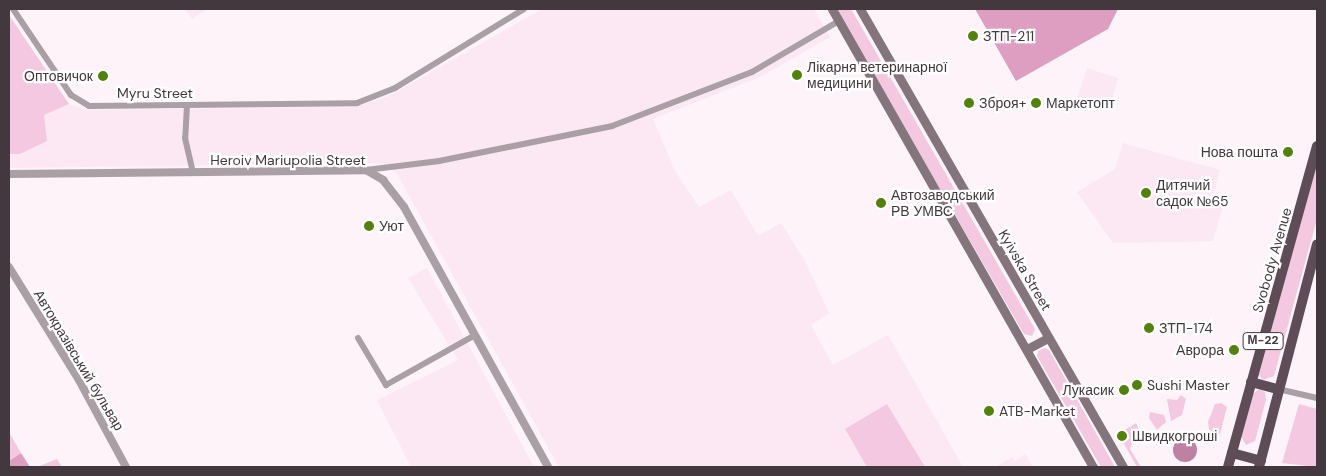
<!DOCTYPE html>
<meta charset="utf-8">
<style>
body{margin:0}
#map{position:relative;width:1326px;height:476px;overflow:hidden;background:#fdf3f8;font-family:"DM Sans",sans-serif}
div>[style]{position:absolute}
.built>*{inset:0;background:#fce8f2;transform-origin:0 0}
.green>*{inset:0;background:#f4c8e0}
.forest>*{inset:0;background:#de9ec1}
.water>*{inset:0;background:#be80a3}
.round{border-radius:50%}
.minor>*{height:6px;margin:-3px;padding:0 3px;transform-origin:3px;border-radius:3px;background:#a99fa4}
.tertiary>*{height:8px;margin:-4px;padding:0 4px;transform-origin:4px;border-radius:4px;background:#a99fa4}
.secondary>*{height:9px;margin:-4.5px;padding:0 4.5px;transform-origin:4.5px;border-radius:4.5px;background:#84757d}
.trunk>*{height:10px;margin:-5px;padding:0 5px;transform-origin:5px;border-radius:5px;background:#5e4c56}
.dots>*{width:14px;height:14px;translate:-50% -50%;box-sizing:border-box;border:2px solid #fff;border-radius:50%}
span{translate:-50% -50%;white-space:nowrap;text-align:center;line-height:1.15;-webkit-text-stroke:4.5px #fff;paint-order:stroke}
.shield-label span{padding:1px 4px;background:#fff;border:1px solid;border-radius:4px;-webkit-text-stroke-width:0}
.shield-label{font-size:12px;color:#42383d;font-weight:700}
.poi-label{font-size:14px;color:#42383d}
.left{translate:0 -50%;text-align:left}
.right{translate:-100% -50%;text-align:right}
.street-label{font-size:14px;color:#42383d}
.frame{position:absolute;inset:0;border:10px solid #42383d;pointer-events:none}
</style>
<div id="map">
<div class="built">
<div style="clip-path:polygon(185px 9px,207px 9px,192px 19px)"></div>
<div style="clip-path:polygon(542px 9px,814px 9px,830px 37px,762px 76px,653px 119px,675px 171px,699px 207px,731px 190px,758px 236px,781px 223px,805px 261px,829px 313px,811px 325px,833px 365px,888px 335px,963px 467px,559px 467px,397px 174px,387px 163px,9px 168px,9px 154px,21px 154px,44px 115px,69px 104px,87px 110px,354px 107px,387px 97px)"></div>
<div style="left:1087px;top:68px;width:33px;height:34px;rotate:18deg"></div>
<div style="clip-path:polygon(1123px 143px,1220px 170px,1213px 195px,1225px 198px,1213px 241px,1113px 243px,1077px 192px,1115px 169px)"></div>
<div style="clip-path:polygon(427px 268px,534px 467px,411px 467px,377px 400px,458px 360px,408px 278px)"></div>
<div style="clip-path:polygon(1025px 454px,1033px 467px,995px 467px,1012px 457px,1015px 461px)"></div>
</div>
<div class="green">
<div style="clip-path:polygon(836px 9px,851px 9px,1035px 329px,1032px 336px,1024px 334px)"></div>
<div style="clip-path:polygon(9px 15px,69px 104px,44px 115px,47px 141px,20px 154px,9px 154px)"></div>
<div style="clip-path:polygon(1317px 161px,1317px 219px,1274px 376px,1263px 380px,1259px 375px)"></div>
<div style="clip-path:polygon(1045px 348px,1049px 350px,1115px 467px,1101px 467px,1037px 356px,1038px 351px)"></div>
<div style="clip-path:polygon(1259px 389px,1265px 392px,1266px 400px,1255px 441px,1246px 445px,1241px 437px,1253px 394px)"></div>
<div style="clip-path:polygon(1181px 395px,1186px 399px,1182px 415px,1171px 421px,1167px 399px,1177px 400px)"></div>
<div style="clip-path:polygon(1221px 403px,1227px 407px,1220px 434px,1216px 435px,1209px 429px,1208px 422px,1215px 404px)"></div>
<div style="clip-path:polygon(887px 404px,925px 467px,867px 467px,845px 429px)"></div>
<div style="clip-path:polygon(1299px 404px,1317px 409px,1317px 467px,1282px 463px)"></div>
<div style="clip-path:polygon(1150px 412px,1164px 415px,1166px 422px,1157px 430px,1149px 418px)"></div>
<div style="clip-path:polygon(1136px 423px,1142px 436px,1133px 441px,1130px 449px,1141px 467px,1137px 467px,1123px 442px,1130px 438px,1125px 430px)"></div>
<div style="clip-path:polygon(9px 432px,21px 453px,9px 461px)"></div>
<div style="clip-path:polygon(57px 459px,62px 467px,37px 467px)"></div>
</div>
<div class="forest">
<div style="clip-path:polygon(975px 9px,1118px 9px,1108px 29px,1016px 81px)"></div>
<div style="clip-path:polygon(21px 453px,30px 467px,9px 467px,9px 461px)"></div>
</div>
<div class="water">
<div class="round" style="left:1173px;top:438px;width:24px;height:24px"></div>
</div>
<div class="minor">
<div style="left:13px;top:9px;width:104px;rotate:56deg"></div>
<div style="left:71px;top:95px;width:21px;rotate:31deg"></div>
<div style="left:89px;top:106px;width:268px;rotate:-0.6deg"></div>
<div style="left:357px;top:103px;width:41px;rotate:-21.5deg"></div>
<div style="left:395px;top:88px;width:151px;rotate:-31.5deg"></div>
<div style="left:187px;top:105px;width:33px;rotate:93deg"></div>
<div style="left:185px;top:138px;width:35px;rotate:77deg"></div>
<div style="left:366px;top:170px;width:74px;rotate:-7deg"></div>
<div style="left:439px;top:161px;width:177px;rotate:-11.4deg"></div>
<div style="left:612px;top:126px;width:150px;rotate:-21.1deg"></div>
<div style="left:752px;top:72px;width:101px;rotate:-30.4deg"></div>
<div style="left:358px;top:338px;width:55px;rotate:59.2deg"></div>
<div style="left:386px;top:385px;width:102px;rotate:-29.3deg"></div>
<div style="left:1278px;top:389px;width:40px;rotate:13deg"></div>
</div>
<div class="tertiary">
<div style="left:9px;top:174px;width:357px;rotate:-0.6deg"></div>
<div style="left:366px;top:170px;width:20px;rotate:30deg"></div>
<div style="left:383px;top:180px;width:34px;rotate:52deg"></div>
<div style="left:404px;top:207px;width:297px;rotate:61deg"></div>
<div style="left:9px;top:267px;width:133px;rotate:58.2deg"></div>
<div style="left:79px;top:380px;width:99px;rotate:61.6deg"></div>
</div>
<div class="secondary">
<div style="left:832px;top:9px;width:527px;rotate:60.32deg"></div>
<div style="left:860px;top:9px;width:528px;rotate:60.13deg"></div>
<div style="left:1027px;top:349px;width:24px;rotate:-28deg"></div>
</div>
<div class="trunk">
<div style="left:1251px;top:382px;width:28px;rotate:15deg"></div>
<div style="left:1232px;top:453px;width:30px;rotate:15deg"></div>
<div style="left:1228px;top:467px;width:333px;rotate:-74.5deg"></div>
<div style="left:1259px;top:467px;width:230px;rotate:-75.4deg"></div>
</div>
<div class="dots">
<div style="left:973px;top:36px;background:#53810d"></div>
<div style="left:797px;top:75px;background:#53810d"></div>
<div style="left:103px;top:76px;background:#53810d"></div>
<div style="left:969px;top:103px;background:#53810d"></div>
<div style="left:1036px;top:103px;background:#53810d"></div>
<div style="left:1288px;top:152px;background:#53810d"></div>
<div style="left:1146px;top:193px;background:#53810d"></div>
<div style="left:881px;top:203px;background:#53810d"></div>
<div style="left:369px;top:226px;background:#53810d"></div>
<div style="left:1149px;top:328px;background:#53810d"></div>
<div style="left:1234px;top:350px;background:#53810d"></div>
<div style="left:1137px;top:385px;background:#53810d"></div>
<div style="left:1124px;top:390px;background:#53810d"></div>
<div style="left:989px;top:411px;background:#53810d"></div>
<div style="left:1122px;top:436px;background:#53810d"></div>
</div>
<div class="shield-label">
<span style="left:1263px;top:341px">М-22</span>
</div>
<div class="poi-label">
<span class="left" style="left:983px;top:36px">ЗТП-211</span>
<span class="left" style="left:807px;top:75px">Лікарня ветеринарної<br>медицини</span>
<span class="right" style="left:93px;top:76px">Оптовичок</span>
<span class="left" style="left:979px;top:103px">Зброя+</span>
<span class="left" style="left:1046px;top:103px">Маркетопт</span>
<span class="right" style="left:1278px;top:152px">Нова пошта</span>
<span class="left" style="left:1156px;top:193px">Дитячий<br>садок №65</span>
<span class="left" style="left:891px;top:203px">Автозаводський<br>РВ УМВС</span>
<span class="left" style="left:379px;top:226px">Уют</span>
<span class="left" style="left:1159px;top:328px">ЗТП-174</span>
<span class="right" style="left:1224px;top:350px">Аврора</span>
<span class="left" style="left:1147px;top:385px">Sushi Master</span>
<span class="right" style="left:1114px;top:390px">Лукасик</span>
<span class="left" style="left:999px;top:411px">ATB-Market</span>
<span class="left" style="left:1132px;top:436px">Швидкогроші</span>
</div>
<div class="street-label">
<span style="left:155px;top:93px">Myru Street</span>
<span style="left:288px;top:160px">Heroiv Mariupolia Street</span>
<span style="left:1272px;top:260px;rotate:-74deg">Svobody Avenue</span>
<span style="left:1025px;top:270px;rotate:60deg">Kyivska Street</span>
<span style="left:79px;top:360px;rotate:59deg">Автокразівський бульвар</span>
</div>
<div class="frame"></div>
</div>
